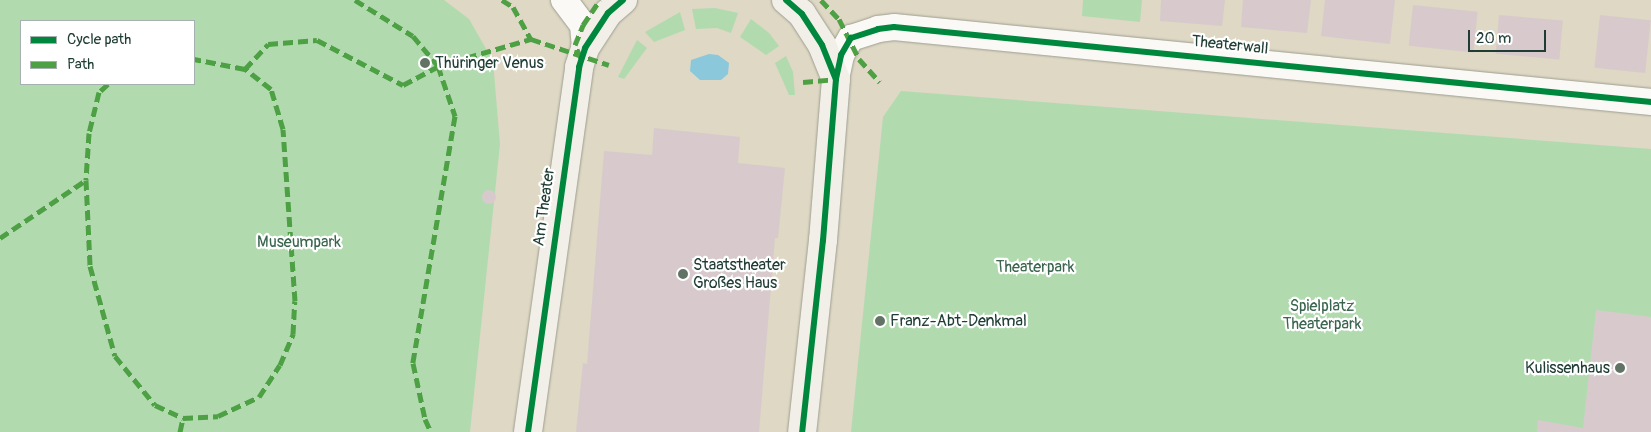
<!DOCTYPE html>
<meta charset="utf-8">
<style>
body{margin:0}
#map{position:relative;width:1651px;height:432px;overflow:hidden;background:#ded8c4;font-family:Pangolin,sans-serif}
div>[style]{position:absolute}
.green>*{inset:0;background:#b1dbaf}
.water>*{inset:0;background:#8bc8db}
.building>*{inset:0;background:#d8cacc;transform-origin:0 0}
.round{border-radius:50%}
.roads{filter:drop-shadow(0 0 1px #9e9e92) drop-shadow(0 0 1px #9e9e92)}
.street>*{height:26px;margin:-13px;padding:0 13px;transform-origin:13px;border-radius:13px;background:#faf9f6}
.secondary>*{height:28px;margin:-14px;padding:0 14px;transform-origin:14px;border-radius:14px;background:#f2efe8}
.quiet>*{height:5px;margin-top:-2.5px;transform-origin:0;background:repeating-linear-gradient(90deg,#4da043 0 10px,transparent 0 15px)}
.cycleway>*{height:6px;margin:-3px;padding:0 3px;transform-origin:3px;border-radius:3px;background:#00873e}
.dots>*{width:14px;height:14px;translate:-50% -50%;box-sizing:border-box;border:2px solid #fff;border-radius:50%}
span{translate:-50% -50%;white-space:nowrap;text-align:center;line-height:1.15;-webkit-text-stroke:4.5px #fff;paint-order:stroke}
.street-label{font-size:16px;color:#1f3d34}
.poi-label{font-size:16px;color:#1f3d34}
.left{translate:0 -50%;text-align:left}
.right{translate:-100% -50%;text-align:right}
.park-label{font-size:16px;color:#3a654e}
.legend{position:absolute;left:20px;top:20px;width:175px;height:65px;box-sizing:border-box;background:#fff;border:1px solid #a5b1ae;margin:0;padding:6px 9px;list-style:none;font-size:15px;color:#1f3d34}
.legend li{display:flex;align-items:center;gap:10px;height:25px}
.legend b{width:25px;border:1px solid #a5b1ae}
.scale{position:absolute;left:1468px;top:30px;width:78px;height:22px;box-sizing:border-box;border:2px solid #1f3d34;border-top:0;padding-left:6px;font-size:15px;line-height:18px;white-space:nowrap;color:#1f3d34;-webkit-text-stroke:4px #fff;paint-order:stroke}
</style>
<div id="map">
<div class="green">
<div style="clip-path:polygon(evenodd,0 0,444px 0,469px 19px,493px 61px,500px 144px,470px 432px,0 432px,0 0,21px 21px,194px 21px,194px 84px,21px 84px,21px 21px)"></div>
<div style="clip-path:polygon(1083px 0,1142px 0,1140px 22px,1082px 16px)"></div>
<div style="clip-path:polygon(715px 8px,738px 13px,731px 33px,717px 28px,696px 29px,692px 9px)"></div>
<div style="clip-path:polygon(680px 12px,685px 30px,654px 42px,645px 32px)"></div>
<div style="clip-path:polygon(751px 19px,769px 33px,779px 46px,766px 55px,740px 37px)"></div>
<div style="clip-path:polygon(637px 40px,647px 48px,624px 79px,618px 77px)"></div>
<div style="clip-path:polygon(786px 56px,793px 72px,795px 95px,789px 95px,775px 63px)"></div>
<div style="clip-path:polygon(901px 91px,1651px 149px,1651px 432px,851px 432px,883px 117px)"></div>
</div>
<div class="water">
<div style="clip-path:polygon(709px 54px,718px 55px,729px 63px,728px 74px,721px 80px,700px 80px,690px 71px,691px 60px)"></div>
</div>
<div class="building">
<div style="clip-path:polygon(1161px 0,1225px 0,1222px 26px,1160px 21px)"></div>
<div style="clip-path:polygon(1243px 0,1311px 0,1307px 33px,1241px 27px)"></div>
<div style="clip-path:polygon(1325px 0,1395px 0,1390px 44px,1321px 36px)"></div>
<div style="left:1413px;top:5px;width:65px;height:41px;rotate:6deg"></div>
<div style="left:1499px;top:15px;width:64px;height:39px;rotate:5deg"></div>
<div style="left:1600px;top:15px;width:51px;height:53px;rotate:6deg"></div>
<div style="clip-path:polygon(654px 128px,740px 137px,738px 163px,785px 168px,778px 238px,775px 238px,759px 432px,576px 432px,583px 363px,587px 364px,604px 151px,652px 155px)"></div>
<div class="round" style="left:482px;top:190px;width:14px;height:14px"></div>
<div style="clip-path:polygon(1596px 310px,1651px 317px,1651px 432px,1537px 432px,1538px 420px,1583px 428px)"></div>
</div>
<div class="roads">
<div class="street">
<div style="left:564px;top:0;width:31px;rotate:53deg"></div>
<div style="left:583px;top:25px;width:23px;rotate:85deg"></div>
<div style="left:836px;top:79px;width:25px;rotate:-78deg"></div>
<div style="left:841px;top:55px;width:20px;rotate:-60deg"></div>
<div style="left:851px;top:38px;width:28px;rotate:-18deg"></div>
<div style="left:878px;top:29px;width:16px;rotate:-7deg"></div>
<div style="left:894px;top:27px;width:761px;rotate:5.66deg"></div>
</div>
<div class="secondary">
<div style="left:786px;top:0;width:21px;rotate:41deg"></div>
<div style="left:802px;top:14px;width:37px;rotate:57deg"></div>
<div style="left:822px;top:45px;width:37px;rotate:68deg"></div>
<div style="left:836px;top:79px;width:162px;rotate:94.6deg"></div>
<div style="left:823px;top:240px;width:193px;rotate:96.2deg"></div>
<div style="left:528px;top:432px;width:369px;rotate:-82deg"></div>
<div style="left:579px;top:67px;width:20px;rotate:-72deg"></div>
<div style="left:585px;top:48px;width:42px;rotate:-56.7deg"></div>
<div style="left:608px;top:13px;width:20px;rotate:-41deg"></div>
</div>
</div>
<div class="quiet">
<div style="left:355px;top:0;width:68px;rotate:31.8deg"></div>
<div style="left:413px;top:36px;width:39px;rotate:50deg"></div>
<div style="left:438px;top:66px;width:53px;rotate:71.2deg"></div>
<div style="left:455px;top:116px;width:251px;rotate:99.7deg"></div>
<div style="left:413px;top:363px;width:57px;rotate:77.9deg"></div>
<div style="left:425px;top:419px;width:14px;rotate:65deg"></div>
<div style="left:502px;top:0;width:13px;rotate:32deg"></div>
<div style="left:513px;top:7px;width:37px;rotate:61deg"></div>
<div style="left:531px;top:39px;width:82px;rotate:18.4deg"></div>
<div style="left:821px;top:0;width:26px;rotate:47deg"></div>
<div style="left:839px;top:19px;width:45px;rotate:63.4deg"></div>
<div style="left:859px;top:59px;width:31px;rotate:48deg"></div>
<div style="left:581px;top:58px;width:14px;rotate:-115deg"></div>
<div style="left:575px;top:45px;width:22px;rotate:-68deg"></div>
<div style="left:583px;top:25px;width:30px;rotate:-56deg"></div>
<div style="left:245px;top:69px;width:34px;rotate:-47deg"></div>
<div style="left:268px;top:44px;width:49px;rotate:-4.7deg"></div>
<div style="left:317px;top:40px;width:97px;rotate:27.6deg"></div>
<div style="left:403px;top:85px;width:40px;rotate:-28deg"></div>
<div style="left:438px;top:66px;width:97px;rotate:-16.2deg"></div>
<div style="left:803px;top:82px;width:33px;rotate:-5deg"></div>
<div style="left:108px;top:84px;width:12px;rotate:138deg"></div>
<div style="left:99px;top:92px;width:42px;rotate:103.7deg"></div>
<div style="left:89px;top:133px;width:47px;rotate:93.7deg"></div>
<div style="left:86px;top:180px;width:86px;rotate:87.3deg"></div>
<div style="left:90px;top:266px;width:93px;rotate:74.5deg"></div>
<div style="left:115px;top:356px;width:63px;rotate:50.8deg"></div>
<div style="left:155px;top:405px;width:31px;rotate:25deg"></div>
<div style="left:183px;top:418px;width:35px;rotate:-3deg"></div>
<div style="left:218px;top:416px;width:45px;rotate:-24.9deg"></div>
<div style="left:259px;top:397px;width:38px;rotate:-57deg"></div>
<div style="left:280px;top:365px;width:34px;rotate:-67deg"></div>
<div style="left:293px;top:334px;width:33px;rotate:-87deg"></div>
<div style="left:295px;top:301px;width:172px;rotate:-94deg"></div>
<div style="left:283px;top:129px;width:42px;rotate:-106.7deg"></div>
<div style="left:271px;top:89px;width:33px;rotate:-142deg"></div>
<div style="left:245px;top:69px;width:52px;rotate:-168.9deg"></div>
<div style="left:0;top:238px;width:104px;rotate:-34deg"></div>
<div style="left:180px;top:432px;width:14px;rotate:-78deg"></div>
</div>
<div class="cycleway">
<div style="left:786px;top:0;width:21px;rotate:41deg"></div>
<div style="left:802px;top:14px;width:37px;rotate:57deg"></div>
<div style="left:822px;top:45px;width:37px;rotate:68deg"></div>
<div style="left:836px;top:79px;width:162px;rotate:94.6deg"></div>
<div style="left:823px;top:240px;width:193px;rotate:96.2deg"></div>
<div style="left:836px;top:79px;width:25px;rotate:-78deg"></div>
<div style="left:841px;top:55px;width:20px;rotate:-60deg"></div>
<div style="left:851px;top:38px;width:28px;rotate:-18deg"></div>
<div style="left:878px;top:29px;width:16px;rotate:-7deg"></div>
<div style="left:894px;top:27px;width:761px;rotate:5.66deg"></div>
<div style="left:528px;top:432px;width:369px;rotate:-82deg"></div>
<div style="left:579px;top:67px;width:20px;rotate:-72deg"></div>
<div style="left:585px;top:48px;width:42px;rotate:-56.7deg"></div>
<div style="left:608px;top:13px;width:20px;rotate:-41deg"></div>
</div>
<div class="dots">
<div style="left:425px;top:63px;background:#627366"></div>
<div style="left:683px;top:274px;background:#627366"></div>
<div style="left:880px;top:321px;background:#627366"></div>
<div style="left:1620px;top:368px;background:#627366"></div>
</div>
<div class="street-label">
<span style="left:1230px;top:45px;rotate:6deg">Theaterwall</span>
<span style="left:544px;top:207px;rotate:-82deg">Am Theater</span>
</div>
<div class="poi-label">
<span class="left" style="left:435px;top:63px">Thüringer Venus</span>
<span class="left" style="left:693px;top:274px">Staatstheater<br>Großes Haus</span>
<span class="left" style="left:890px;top:321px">Franz-Abt-Denkmal</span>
<span class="right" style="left:1610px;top:368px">Kulissenhaus</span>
</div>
<div class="park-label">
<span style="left:299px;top:242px">Museumpark</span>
<span style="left:1035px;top:267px">Theaterpark</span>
<span style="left:1322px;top:315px">Spielplatz<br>Theaterpark</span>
</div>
<ul class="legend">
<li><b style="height:6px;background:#00873e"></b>Cycle path</li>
<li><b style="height:6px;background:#4da043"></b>Path</li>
</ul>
<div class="scale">20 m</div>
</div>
